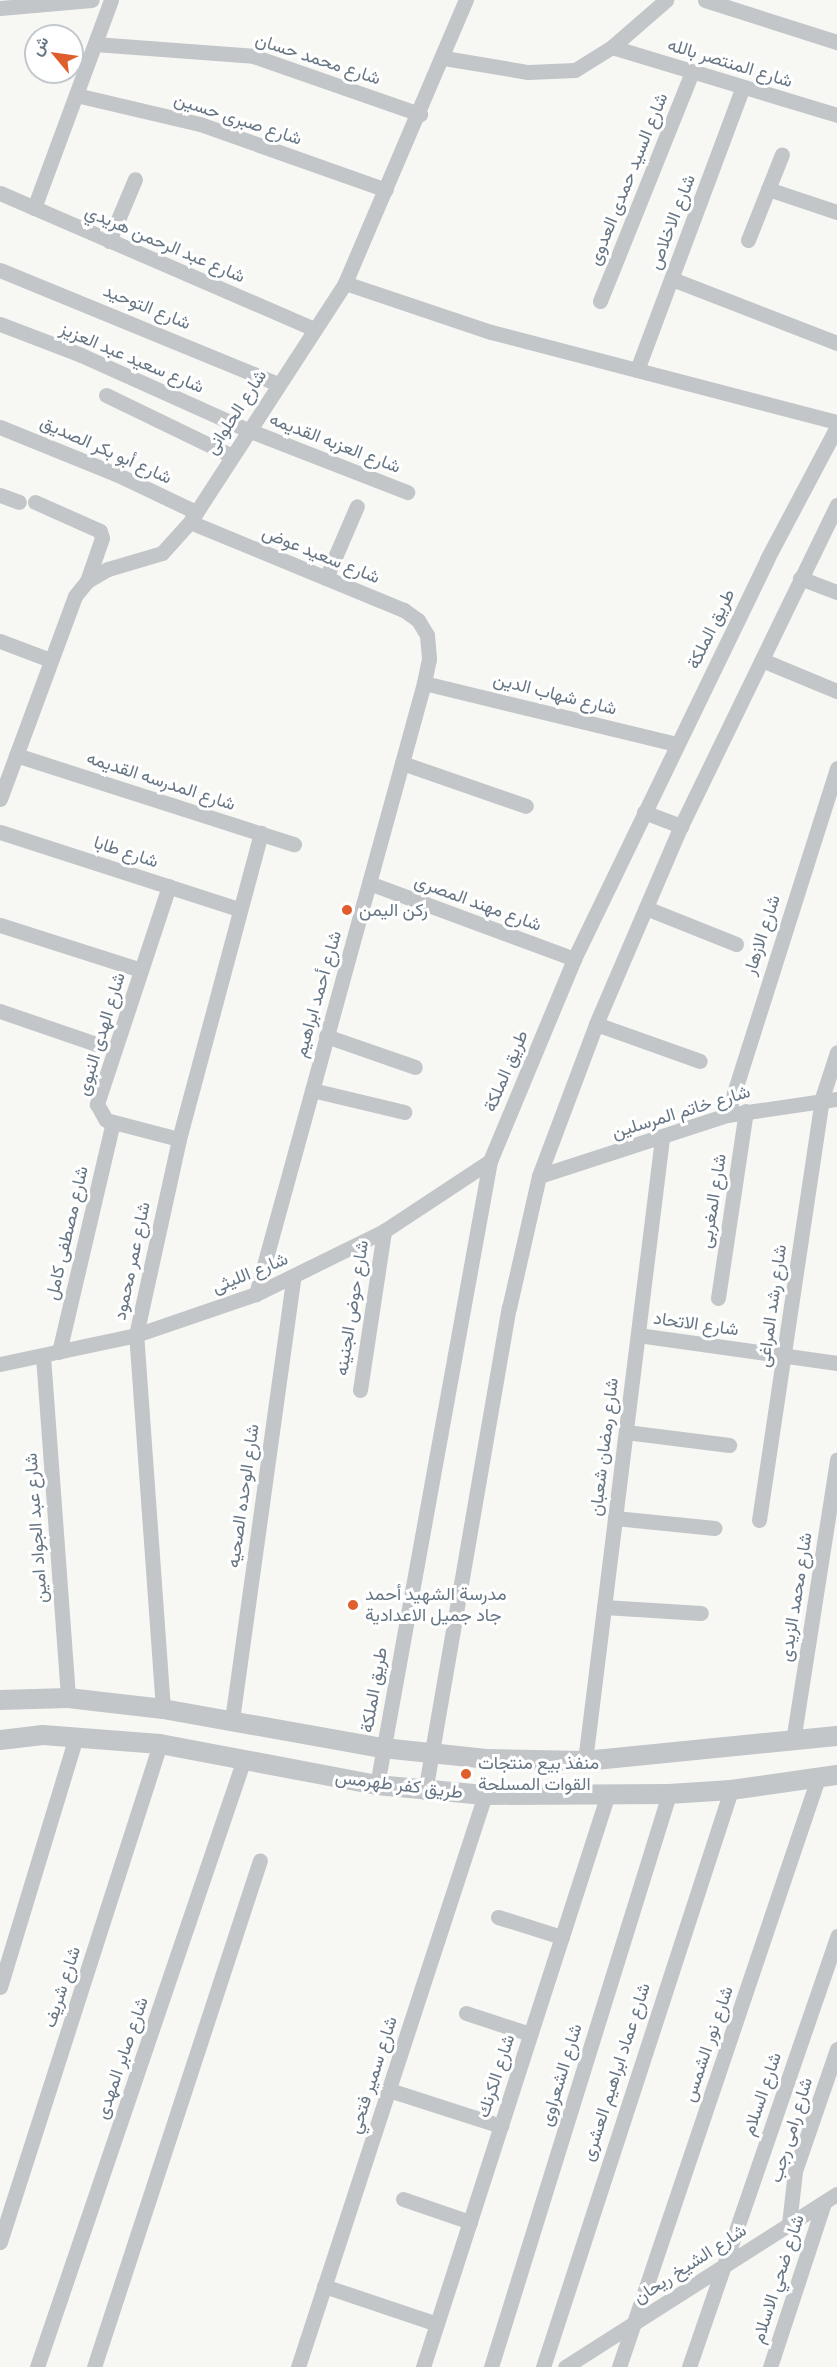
<!DOCTYPE html>
<meta charset="utf-8">
<style>
body{margin:0}
#map{position:relative;width:837px;height:2367px;overflow:hidden;background:#f7f7f4;font-family:"Fira Sans Condensed",Vazirmatn,sans-serif}
div>[style]{position:absolute}
.minor>*{height:15px;margin:-7.5px;padding:0 7.5px;transform-origin:7.5px;border-radius:7.5px;background:#c2c6c9}
.tertiary>*{height:20px;margin:-10px;padding:0 10px;transform-origin:10px;border-radius:10px;background:#c2c6c9}
.dots>*{width:16px;height:16px;translate:-50% -50%;box-sizing:border-box;border:3px solid #fff;border-radius:50%}
span{translate:-50% -50%;white-space:nowrap;text-align:center;line-height:1.15;-webkit-text-stroke:6px #fff;paint-order:stroke}
.street-label{font-size:18px;color:#677684}
.poi-label{font-size:18px;color:#677684}
.left{translate:0 -50%;text-align:left}
.north{position:absolute;left:24px;top:24px;width:60px;height:60px;box-sizing:border-box;background:#fff;border:2px solid #c2c8ce;border-radius:50%;rotate:299deg;font-size:16px;font-weight:700;line-height:24px;text-align:center;color:#677684}
.north::after{content:'';display:block;margin:auto;width:21px;height:27px;background:#df5e2c;clip-path:polygon(50% 0,100% 100%,50% 72%,0 100%)}
</style>
<div id="map">
<div class="minor">
<div style="left:705px;top:0;width:139px;rotate:17.7deg"></div>
<div style="left:0;top:8px;width:92px;rotate:-5deg"></div>
<div style="left:95px;top:44px;width:158px;rotate:4.3deg"></div>
<div style="left:253px;top:56px;width:177px;rotate:19.2deg"></div>
<div style="left:612px;top:47px;width:235px;rotate:16.8deg"></div>
<div style="left:444px;top:58px;width:85px;rotate:9.5deg"></div>
<div style="left:528px;top:72px;width:47px;rotate:-2.4deg"></div>
<div style="left:575px;top:70px;width:44px;rotate:-31.9deg"></div>
<div style="left:612px;top:47px;width:72px;rotate:-41deg"></div>
<div style="left:76px;top:95px;width:127px;rotate:13.2deg"></div>
<div style="left:200px;top:124px;width:197px;rotate:19.5deg"></div>
<div style="left:768px;top:189px;width:73px;rotate:18.4deg"></div>
<div style="left:0;top:193px;width:342px;rotate:23.4deg"></div>
<div style="left:34px;top:208px;width:222px;rotate:-69.7deg"></div>
<div style="left:748px;top:240px;width:92px;rotate:-68.4deg"></div>
<div style="left:109px;top:241px;width:67px;rotate:-67.2deg"></div>
<div style="left:0;top:270px;width:300px;rotate:22.3deg"></div>
<div style="left:672px;top:279px;width:177px;rotate:21.2deg"></div>
<div style="left:345px;top:283px;width:154px;rotate:18.6deg"></div>
<div style="left:491px;top:332px;width:358px;rotate:14.6deg"></div>
<div style="left:600px;top:301px;width:247px;rotate:-68.1deg"></div>
<div style="left:0;top:324px;width:87px;rotate:20.9deg"></div>
<div style="left:81px;top:355px;width:183px;rotate:24.2deg"></div>
<div style="left:248px;top:430px;width:171px;rotate:21.3deg"></div>
<div style="left:637px;top:370px;width:302px;rotate:-69.5deg"></div>
<div style="left:106px;top:395px;width:140px;rotate:25.8deg"></div>
<div style="left:0;top:427px;width:125px;rotate:22.1deg"></div>
<div style="left:116px;top:474px;width:89px;rotate:25.4deg"></div>
<div style="left:0;top:495px;width:20px;rotate:20deg"></div>
<div style="left:35px;top:502px;width:71px;rotate:24deg"></div>
<div style="left:100px;top:531px;width:7px;rotate:74deg"></div>
<div style="left:102px;top:538px;width:46px;rotate:109.2deg"></div>
<div style="left:190px;top:522px;width:231px;rotate:22.4deg"></div>
<div style="left:404px;top:610px;width:17px;rotate:36deg"></div>
<div style="left:418px;top:620px;width:17px;rotate:59deg"></div>
<div style="left:427px;top:635px;width:24px;rotate:85deg"></div>
<div style="left:429px;top:659px;width:25px;rotate:102deg"></div>
<div style="left:424px;top:683px;width:634px;rotate:105.37deg"></div>
<div style="left:326px;top:578px;width:78px;rotate:-66.7deg"></div>
<div style="left:800px;top:578px;width:40px;rotate:21deg"></div>
<div style="left:0;top:641px;width:53px;rotate:20.8deg"></div>
<div style="left:762px;top:660px;width:81px;rotate:22.5deg"></div>
<div style="left:424px;top:683px;width:260px;rotate:13.6deg"></div>
<div style="left:16px;top:755px;width:292px;rotate:17.8deg"></div>
<div style="left:402px;top:763px;width:131px;rotate:19.1deg"></div>
<div style="left:0;top:799px;width:216px;rotate:-69.7deg"></div>
<div style="left:75px;top:596px;width:19px;rotate:-51deg"></div>
<div style="left:87px;top:581px;width:24px;rotate:-30deg"></div>
<div style="left:108px;top:569px;width:56px;rotate:-16.5deg"></div>
<div style="left:162px;top:553px;width:42px;rotate:-47.9deg"></div>
<div style="left:190px;top:522px;width:285px;rotate:-57deg"></div>
<div style="left:345px;top:283px;width:308px;rotate:-66.9deg"></div>
<div style="left:644px;top:812px;width:40px;rotate:21deg"></div>
<div style="left:0;top:832px;width:251px;rotate:17.9deg"></div>
<div style="left:369px;top:883px;width:219px;rotate:20.3deg"></div>
<div style="left:169px;top:886px;width:230px;rotate:108.3deg"></div>
<div style="left:97px;top:1104px;width:18px;rotate:61deg"></div>
<div style="left:106px;top:1120px;width:75px;rotate:14.6deg"></div>
<div style="left:646px;top:908px;width:97px;rotate:21.8deg"></div>
<div style="left:0;top:925px;width:148px;rotate:17.7deg"></div>
<div style="left:0;top:1011px;width:102px;rotate:19deg"></div>
<div style="left:596px;top:1024px;width:110px;rotate:19.6deg"></div>
<div style="left:326px;top:1036px;width:94px;rotate:19.2deg"></div>
<div style="left:312px;top:1090px;width:95px;rotate:13.4deg"></div>
<div style="left:727px;top:1115px;width:364px;rotate:-72.4deg"></div>
<div style="left:539px;top:1176px;width:198px;rotate:-18deg"></div>
<div style="left:727px;top:1115px;width:111px;rotate:-8.3deg"></div>
<div style="left:718px;top:1298px;width:189px;rotate:-81.5deg"></div>
<div style="left:638px;top:1335px;width:201px;rotate:8deg"></div>
<div style="left:59px;top:1352px;width:236px;rotate:-76.8deg"></div>
<div style="left:43px;top:1356px;width:343px;rotate:85.8deg"></div>
<div style="left:0;top:1364px;width:139px;rotate:-12deg"></div>
<div style="left:136px;top:1335px;width:127px;rotate:-18.9deg"></div>
<div style="left:256px;top:1294px;width:143px;rotate:-26.2deg"></div>
<div style="left:384px;top:1231px;width:127px;rotate:-33.4deg"></div>
<div style="left:360px;top:1390px;width:161px;rotate:-81.4deg"></div>
<div style="left:626px;top:1432px;width:104px;rotate:7.2deg"></div>
<div style="left:615px;top:1518px;width:100px;rotate:5.7deg"></div>
<div style="left:759px;top:1520px;width:427px;rotate:-81.5deg"></div>
<div style="left:822px;top:1098px;width:48px;rotate:-71.9deg"></div>
<div style="left:604px;top:1607px;width:97px;rotate:3.5deg"></div>
<div style="left:163px;top:1709px;width:375px;rotate:-94.1deg"></div>
<div style="left:136px;top:1335px;width:201px;rotate:-77.6deg"></div>
<div style="left:179px;top:1139px;width:317px;rotate:-75deg"></div>
<div style="left:232px;top:1720px;width:446px;rotate:-82.1deg"></div>
<div style="left:793px;top:1741px;width:285px;rotate:-81.1deg"></div>
<div style="left:585px;top:1761px;width:628px;rotate:-82.95deg"></div>
<div style="left:377px;top:1785px;width:634px;rotate:-79.74deg"></div>
<div style="left:490px;top:1161px;width:219px;rotate:-67.4deg"></div>
<div style="left:574px;top:959px;width:444px;rotate:-64.2deg"></div>
<div style="left:767px;top:559px;width:149px;rotate:-62.1deg"></div>
<div style="left:425px;top:1792px;width:491px;rotate:-80.2deg"></div>
<div style="left:509px;top:1308px;width:135px;rotate:-77.2deg"></div>
<div style="left:539px;top:1176px;width:162px;rotate:-69.4deg"></div>
<div style="left:596px;top:1024px;width:215px;rotate:-66.8deg"></div>
<div style="left:681px;top:826px;width:357px;rotate:-64.1deg"></div>
<div style="left:498px;top:1917px;width:67px;rotate:17.4deg"></div>
<div style="left:0;top:1987px;width:261px;rotate:-73.1deg"></div>
<div style="left:466px;top:2013px;width:67px;rotate:18.2deg"></div>
<div style="left:389px;top:2090px;width:118px;rotate:17.8deg"></div>
<div style="left:403px;top:2199px;width:71px;rotate:18.9deg"></div>
<div style="left:789px;top:2224px;width:53px;rotate:-83.5deg"></div>
<div style="left:795px;top:2171px;width:129px;rotate:-71deg"></div>
<div style="left:0;top:2242px;width:523px;rotate:-72.19deg"></div>
<div style="left:324px;top:2286px;width:119px;rotate:18.6deg"></div>
<div style="left:37px;top:2367px;width:639px;rotate:-71.2deg"></div>
<div style="left:94px;top:2367px;width:533px;rotate:-71.87deg"></div>
<div style="left:298px;top:2367px;width:602px;rotate:-71.9deg"></div>
<div style="left:423px;top:2367px;width:599px;rotate:-72.11deg"></div>
<div style="left:491px;top:2367px;width:600px;rotate:-72.74deg"></div>
<div style="left:543px;top:2367px;width:607px;rotate:-71.95deg"></div>
<div style="left:565px;top:2367px;width:322px;rotate:-32.5deg"></div>
<div style="left:619px;top:2367px;width:622px;rotate:-71.33deg"></div>
<div style="left:689px;top:2367px;width:456px;rotate:-71deg"></div>
<div style="left:770px;top:2367px;width:173px;rotate:-71.8deg"></div>
</div>
<div class="tertiary">
<div style="left:0;top:1700px;width:68px;rotate:-1.7deg"></div>
<div style="left:68px;top:1698px;width:96px;rotate:6.6deg"></div>
<div style="left:163px;top:1709px;width:223px;rotate:10.1deg"></div>
<div style="left:383px;top:1748px;width:106px;rotate:6deg"></div>
<div style="left:488px;top:1759px;width:97px;rotate:1.2deg"></div>
<div style="left:585px;top:1761px;width:253px;rotate:-5.7deg"></div>
<div style="left:0;top:1740px;width:43px;rotate:-6.6deg"></div>
<div style="left:43px;top:1735px;width:117px;rotate:4.4deg"></div>
<div style="left:160px;top:1744px;width:221px;rotate:10.7deg"></div>
<div style="left:377px;top:1785px;width:108px;rotate:5.3deg"></div>
<div style="left:485px;top:1795px;width:184px;rotate:-0.3deg"></div>
<div style="left:669px;top:1794px;width:62px;rotate:-3.7deg"></div>
<div style="left:731px;top:1790px;width:107px;rotate:-8.1deg"></div>
</div>
<div class="dots">
<div style="left:347px;top:910px;background:#df5e2c"></div>
<div style="left:353px;top:1605px;background:#df5e2c"></div>
<div style="left:466px;top:1774px;background:#df5e2c"></div>
</div>
<div class="street-label">
<span style="left:318px;top:59px;rotate:18deg">شارع محمد حسان</span>
<span style="left:730px;top:63px;rotate:17deg">شارع المنتصر بالله</span>
<span style="left:238px;top:119px;rotate:18deg">شارع صبرى حسين</span>
<span style="left:628px;top:179px;rotate:-68deg">شارع السيد حمدى العدوى</span>
<span style="left:672px;top:222px;rotate:-69deg">شارع الاخلاص</span>
<span style="left:165px;top:244px;rotate:23deg">شارع عبد الرحمن هريدي</span>
<span style="left:147px;top:307px;rotate:22deg">شارع التوحيد</span>
<span style="left:132px;top:358px;rotate:23deg">شارع سعيد عبد العزيز</span>
<span style="left:236px;top:412px;rotate:-57deg">شارع الحلوانى</span>
<span style="left:335px;top:443px;rotate:21deg">شارع العزبه القديمه</span>
<span style="left:106px;top:450px;rotate:24deg">شارع أبو بكر الصديق</span>
<span style="left:321px;top:555px;rotate:22deg">شارع سعيد عوض</span>
<span style="left:711px;top:629px;rotate:-64deg">طريق الملكة</span>
<span style="left:555px;top:694px;rotate:14deg">شارع شهاب الدين</span>
<span style="left:161px;top:781px;rotate:18deg">شارع المدرسه القديمه</span>
<span style="left:126px;top:852px;rotate:18deg">شارع طابا</span>
<span style="left:478px;top:903px;rotate:20deg">شارع مهند المصرى</span>
<span style="left:762px;top:935px;rotate:-72deg">شارع الازهار</span>
<span style="left:318px;top:994px;rotate:-74deg">شارع أحمد ابراهيم</span>
<span style="left:101px;top:1034px;rotate:-73deg">شارع الهدى النبوى</span>
<span style="left:506px;top:1071px;rotate:-67deg">طريق الملكة</span>
<span style="left:681px;top:1112px;rotate:-17deg">شارع خاتم المرسلين</span>
<span style="left:713px;top:1201px;rotate:-81deg">شارع المغربى</span>
<span style="left:67px;top:1233px;rotate:-77deg">شارع مصطفى كامل</span>
<span style="left:132px;top:1261px;rotate:-78deg">شارع عمر محمود</span>
<span style="left:250px;top:1273px;rotate:-22deg">شارع الليثى</span>
<span style="left:772px;top:1306px;rotate:-82deg">شارع رشد المراغى</span>
<span style="left:352px;top:1308px;rotate:-81deg">شارع حوض الجنينه</span>
<span style="left:696px;top:1324px;rotate:8deg">شارع الاتحاد</span>
<span style="left:604px;top:1447px;rotate:-83deg">شارع رمضان شعبان</span>
<span style="left:243px;top:1496px;rotate:-82deg">شارع الوحده الصحيه</span>
<span style="left:36px;top:1528px;rotate:-94deg">شارع عبد الجواد امين</span>
<span style="left:796px;top:1597px;rotate:-81deg">شارع محمد الزيدى</span>
<span style="left:374px;top:1690px;rotate:-80deg">طريق الملكة</span>
<span style="left:399px;top:1785px;rotate:7deg">طريق كفر طهرمس</span>
<span style="left:62px;top:1987px;rotate:-72deg">شارع شريف</span>
<span style="left:708px;top:2044px;rotate:-71deg">شارع نور الشمس</span>
<span style="left:122px;top:2058px;rotate:-71deg">شارع صابر المهدى</span>
<span style="left:616px;top:2072px;rotate:-72deg">شارع عماد ابراهيم العشرى</span>
<span style="left:373px;top:2075px;rotate:-72deg">شارع سمير فتحي</span>
<span style="left:561px;top:2075px;rotate:-73deg">شارع الشعراوى</span>
<span style="left:496px;top:2076px;rotate:-72deg">شارع الكرنك</span>
<span style="left:762px;top:2094px;rotate:-71deg">شارع السلام</span>
<span style="left:791px;top:2130px;rotate:-73deg">شارع رامى رجب</span>
<span style="left:690px;top:2264px;rotate:-33deg">شارع الشيخ ريحان</span>
<span style="left:778px;top:2279px;rotate:-72deg">شارع ضحي الاسلام</span>
</div>
<div class="poi-label">
<span class="left" style="left:359px;top:910px">ركن اليمن</span>
<span class="left" style="left:365px;top:1605px">مدرسة الشهيد أحمد<br>جاد جميل الاعدادية</span>
<span class="left" style="left:478px;top:1774px">منفذ بيع منتجات<br>القوات المسلحة</span>
</div>
<div class="north">ش</div>
</div>
